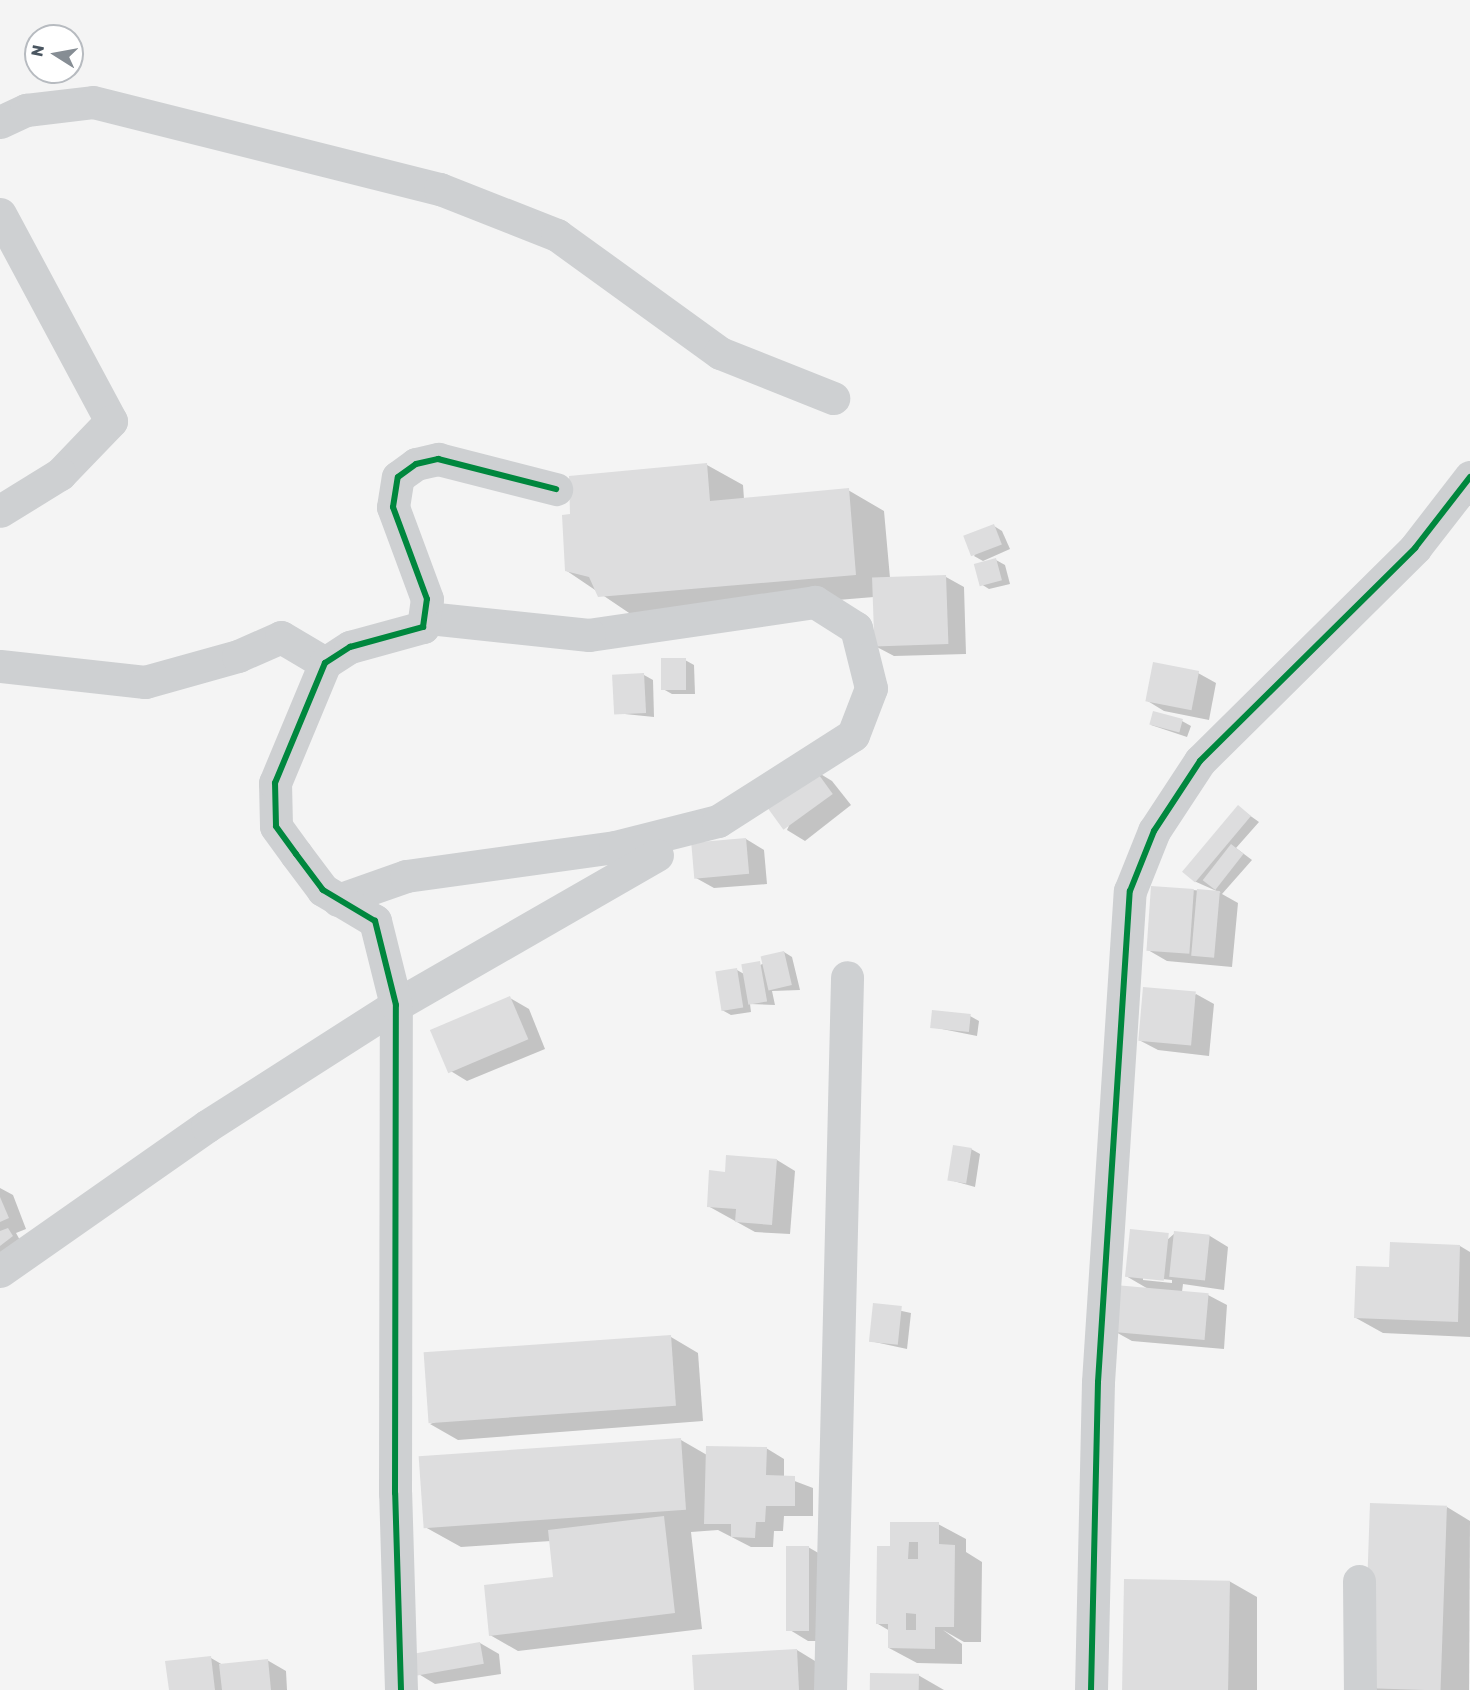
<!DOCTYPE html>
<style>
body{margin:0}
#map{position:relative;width:1470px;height:1690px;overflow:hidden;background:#f4f4f4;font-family:Rubik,sans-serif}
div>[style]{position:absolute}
.shadow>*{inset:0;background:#0003}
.building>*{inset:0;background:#ddddde;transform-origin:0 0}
.street>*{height:33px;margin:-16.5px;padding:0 16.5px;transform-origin:16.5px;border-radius:16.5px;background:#ced0d2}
.cycleway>*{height:6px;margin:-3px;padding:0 3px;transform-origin:3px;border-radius:3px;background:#00873e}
span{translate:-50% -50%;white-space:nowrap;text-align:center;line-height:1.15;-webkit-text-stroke:4.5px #fff;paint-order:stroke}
.north{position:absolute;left:24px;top:24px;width:60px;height:60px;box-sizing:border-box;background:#fff;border:2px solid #b7bbc0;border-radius:50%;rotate:281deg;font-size:16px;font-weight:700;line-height:24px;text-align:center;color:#4a5661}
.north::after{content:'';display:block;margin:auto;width:21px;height:27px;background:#868d94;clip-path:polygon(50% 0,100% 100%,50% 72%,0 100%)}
</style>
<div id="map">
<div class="shadow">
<div style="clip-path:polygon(707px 465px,743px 485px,744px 499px,848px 490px,884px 511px,890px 578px,946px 577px,964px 587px,966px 654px,894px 656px,875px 646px,874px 597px,635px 617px,567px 571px,572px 516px)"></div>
<div style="clip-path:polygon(994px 526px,1002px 531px,1010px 549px,983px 561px,974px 556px)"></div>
<div style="clip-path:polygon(996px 560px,1005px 565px,1010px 584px,989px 589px,981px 584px)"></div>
<div style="clip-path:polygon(685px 660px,694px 665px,695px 694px,672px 694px,663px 689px)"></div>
<div style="clip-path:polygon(1198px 673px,1216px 683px,1209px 720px,1164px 711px,1146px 700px)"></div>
<div style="clip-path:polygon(644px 675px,653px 680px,654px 717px,615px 713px)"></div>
<div style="clip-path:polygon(1182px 721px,1191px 726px,1187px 737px,1151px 725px)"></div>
<div style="clip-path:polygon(814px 770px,832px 781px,851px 805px,805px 841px,787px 830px)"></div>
<div style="clip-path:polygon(1238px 807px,1259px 822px,1236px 848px,1252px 860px,1222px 894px,1238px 903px,1232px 967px,1167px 961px,1148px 950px,1193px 890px,1221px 893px,1194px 881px)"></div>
<div style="clip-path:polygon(746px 839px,764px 850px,767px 884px,714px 888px,696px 878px)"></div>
<div style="clip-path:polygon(784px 952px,792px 957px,800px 990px,772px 991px,775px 1005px,750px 1004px,751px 1012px,731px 1015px,722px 1010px,737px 970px,744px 974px)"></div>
<div style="clip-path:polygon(1196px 994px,1214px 1004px,1209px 1056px,1158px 1050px,1139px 1040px)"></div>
<div style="clip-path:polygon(510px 998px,529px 1009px,545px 1049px,467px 1081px,449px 1070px)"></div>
<div style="clip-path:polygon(970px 1016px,979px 1021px,977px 1036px,932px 1027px)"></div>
<div style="clip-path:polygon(971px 1149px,980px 1154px,975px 1187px,950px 1180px)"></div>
<div style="clip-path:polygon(777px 1160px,795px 1171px,790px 1234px,755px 1232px,708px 1206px,726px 1173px)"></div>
<div style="clip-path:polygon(0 1188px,13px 1195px,26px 1229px,16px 1233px,21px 1242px,0 1258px)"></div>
<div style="clip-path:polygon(evenodd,1175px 1233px,1210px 1236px,1228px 1247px,1224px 1290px,1183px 1284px,1182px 1292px,1208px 1295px,1227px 1305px,1224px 1349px,1132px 1341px,1114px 1331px,1150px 1290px,1126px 1276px,1175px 1233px,1143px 1277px,1172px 1280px,1172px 1283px,1143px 1280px,1143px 1277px)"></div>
<div style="clip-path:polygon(1460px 1246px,1470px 1252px,1470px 1337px,1383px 1333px,1356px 1318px)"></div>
<div style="clip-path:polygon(874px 1305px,911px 1313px,907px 1349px,870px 1341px)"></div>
<div style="clip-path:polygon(671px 1337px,698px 1353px,703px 1421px,458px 1440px,430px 1424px)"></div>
<div style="clip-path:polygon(681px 1440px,707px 1455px,766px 1448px,784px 1459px,784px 1477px,813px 1488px,813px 1516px,784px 1516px,783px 1531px,774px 1531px,773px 1547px,751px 1547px,718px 1530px,691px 1532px,702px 1629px,518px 1651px,490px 1635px,555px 1578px,551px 1541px,461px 1547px,425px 1527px)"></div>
<div style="clip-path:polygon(1447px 1507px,1470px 1521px,1469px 1690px,1371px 1690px)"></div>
<div style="clip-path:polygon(938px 1524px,966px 1539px,966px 1552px,982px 1562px,981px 1642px,964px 1642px,943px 1630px,962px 1644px,962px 1664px,917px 1663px,889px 1648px,890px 1631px,878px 1624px,892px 1547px)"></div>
<div style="clip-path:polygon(808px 1547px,827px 1558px,828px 1641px,808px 1641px,790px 1630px)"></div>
<div style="clip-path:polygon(1229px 1581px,1257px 1597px,1257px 1690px,1125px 1690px)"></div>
<div style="clip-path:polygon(480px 1643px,499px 1654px,501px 1674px,435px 1684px,417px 1673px)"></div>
<div style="clip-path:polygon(797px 1650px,815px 1661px,816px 1690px,696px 1690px)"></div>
<div style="clip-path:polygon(211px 1658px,223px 1665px,267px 1660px,286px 1671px,287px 1690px,170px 1690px)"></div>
<div style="clip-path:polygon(918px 1675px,944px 1690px,872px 1690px)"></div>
</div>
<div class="building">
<div style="clip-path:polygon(707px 463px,710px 501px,849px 488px,856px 575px,598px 597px,589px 577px,565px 571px,562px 515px,570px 514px,569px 476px)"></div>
<div style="left:994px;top:524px;width:22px;height:33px;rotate:69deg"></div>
<div style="left:996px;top:558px;width:23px;height:23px;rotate:75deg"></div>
<div style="left:946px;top:575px;width:69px;height:74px;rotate:88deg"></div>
<div style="left:661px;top:658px;width:25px;height:32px"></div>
<div style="left:1153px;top:662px;width:47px;height:40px;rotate:11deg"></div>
<div style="left:644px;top:673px;width:40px;height:32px;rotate:87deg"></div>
<div style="left:1153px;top:711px;width:31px;height:14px;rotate:15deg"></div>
<div style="left:814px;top:768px;width:32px;height:61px;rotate:54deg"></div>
<div style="left:1238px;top:805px;width:17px;height:87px;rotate:40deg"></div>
<div style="left:746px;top:838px;width:36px;height:55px;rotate:85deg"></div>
<div style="left:1231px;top:844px;width:16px;height:46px;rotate:38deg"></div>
<div style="left:1151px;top:886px;width:43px;height:65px;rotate:4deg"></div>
<div style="left:1197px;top:889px;width:23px;height:67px;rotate:5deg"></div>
<div style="left:784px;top:951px;width:35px;height:24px;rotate:77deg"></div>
<div style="left:760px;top:961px;width:41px;height:19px;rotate:80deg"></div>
<div style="left:737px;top:968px;width:40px;height:22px;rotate:81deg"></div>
<div style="left:1143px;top:987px;width:53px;height:54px;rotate:5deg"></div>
<div style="left:510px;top:996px;width:47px;height:87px;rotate:67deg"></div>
<div style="left:932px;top:1010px;width:39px;height:18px;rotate:6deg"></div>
<div style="left:953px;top:1145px;width:19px;height:36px;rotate:9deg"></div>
<div style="clip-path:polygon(726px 1155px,777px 1159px,772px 1225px,735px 1222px,736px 1209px,707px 1207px,709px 1170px,725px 1172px)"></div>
<div style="clip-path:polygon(0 1197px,9px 1218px,0 1222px)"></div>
<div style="clip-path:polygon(8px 1228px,13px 1236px,0 1246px,0 1231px)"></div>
<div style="left:1130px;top:1229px;width:39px;height:48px;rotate:6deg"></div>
<div style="left:1174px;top:1231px;width:36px;height:46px;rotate:6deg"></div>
<div style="clip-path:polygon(1390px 1242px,1460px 1245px,1458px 1322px,1354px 1318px,1356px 1266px,1389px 1267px)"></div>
<div style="left:1115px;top:1285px;width:94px;height:47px;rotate:5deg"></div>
<div style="left:873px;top:1303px;width:29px;height:39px;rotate:6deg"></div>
<div style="left:671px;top:1335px;width:71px;height:248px;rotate:86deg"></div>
<div style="left:681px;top:1438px;width:72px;height:263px;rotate:86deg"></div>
<div style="clip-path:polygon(706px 1446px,767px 1447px,766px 1475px,795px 1476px,795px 1506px,766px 1506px,765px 1522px,756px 1522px,755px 1538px,731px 1537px,731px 1524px,704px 1524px)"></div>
<div style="left:1370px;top:1503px;width:77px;height:185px;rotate:2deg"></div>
<div style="clip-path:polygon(664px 1516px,675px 1613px,489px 1636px,484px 1585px,553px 1577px,548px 1530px)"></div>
<div style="clip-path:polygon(evenodd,890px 1522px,939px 1522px,939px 1544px,955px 1545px,954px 1627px,935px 1627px,935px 1649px,888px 1648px,888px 1624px,876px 1624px,877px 1546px,890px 1546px,890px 1522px,909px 1542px,918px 1542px,918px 1559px,908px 1559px,909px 1542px,890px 1522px,906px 1613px,916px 1614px,916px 1630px,906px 1630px,906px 1613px)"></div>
<div style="left:786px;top:1546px;width:23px;height:85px"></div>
<div style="left:1124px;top:1579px;width:106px;height:111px;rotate:1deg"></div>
<div style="left:480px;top:1642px;width:22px;height:69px;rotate:80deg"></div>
<div style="clip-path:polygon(797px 1649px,799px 1690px,694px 1690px,692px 1655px)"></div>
<div style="clip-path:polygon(211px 1656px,215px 1690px,169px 1690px,165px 1661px)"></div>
<div style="clip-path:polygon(268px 1659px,271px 1690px,222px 1690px,219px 1664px)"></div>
<div style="left:870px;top:1673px;width:49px;height:17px;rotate:1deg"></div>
</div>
<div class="street">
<div style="left:0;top:122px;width:29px;rotate:-25deg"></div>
<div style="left:26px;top:110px;width:67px;rotate:-6.8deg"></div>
<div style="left:93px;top:102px;width:358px;rotate:14.1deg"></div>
<div style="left:440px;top:189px;width:126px;rotate:21.5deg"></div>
<div style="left:557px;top:235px;width:201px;rotate:35.9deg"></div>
<div style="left:720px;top:353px;width:122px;rotate:21.7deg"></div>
<div style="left:0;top:214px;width:235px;rotate:61.8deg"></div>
<div style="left:111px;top:421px;width:74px;rotate:133.9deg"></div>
<div style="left:60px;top:474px;width:70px;rotate:148.3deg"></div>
<div style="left:0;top:666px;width:146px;rotate:6.3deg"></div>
<div style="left:145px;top:682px;width:97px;rotate:-15.6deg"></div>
<div style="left:238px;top:656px;width:47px;rotate:-23.8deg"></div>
<div style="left:281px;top:637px;width:51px;rotate:30.6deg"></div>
<div style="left:338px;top:900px;width:72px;rotate:-19.4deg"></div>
<div style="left:406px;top:876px;width:211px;rotate:-7.9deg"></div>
<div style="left:615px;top:847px;width:106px;rotate:-14.2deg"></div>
<div style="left:718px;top:821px;width:160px;rotate:-32.5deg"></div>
<div style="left:853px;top:735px;width:50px;rotate:-69deg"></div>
<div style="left:871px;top:688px;width:62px;rotate:-104deg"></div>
<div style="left:856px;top:628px;width:49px;rotate:-147.6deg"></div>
<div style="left:815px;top:602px;width:228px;rotate:171.7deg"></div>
<div style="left:589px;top:635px;width:163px;rotate:-174deg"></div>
<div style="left:0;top:1271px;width:253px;rotate:-35deg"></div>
<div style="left:207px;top:1126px;width:224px;rotate:-32.6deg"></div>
<div style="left:396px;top:1005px;width:301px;rotate:-29.9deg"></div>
<div style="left:1359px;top:1581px;width:109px;rotate:89.5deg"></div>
<div style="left:401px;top:1690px;width:197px;rotate:-91.7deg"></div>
<div style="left:395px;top:1493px;width:488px;rotate:-89.9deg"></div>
<div style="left:396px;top:1005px;width:87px;rotate:-104deg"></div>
<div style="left:375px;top:921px;width:61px;rotate:-149.2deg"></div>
<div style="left:323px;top:890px;width:45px;rotate:-126.9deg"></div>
<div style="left:296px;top:854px;width:34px;rotate:-126deg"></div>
<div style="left:276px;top:826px;width:43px;rotate:-91.3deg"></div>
<div style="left:275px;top:783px;width:130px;rotate:-67.4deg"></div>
<div style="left:325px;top:663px;width:30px;rotate:-33deg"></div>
<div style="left:350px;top:647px;width:76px;rotate:-15.3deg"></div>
<div style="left:423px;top:627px;width:28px;rotate:-82deg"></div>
<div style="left:427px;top:599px;width:98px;rotate:-110.3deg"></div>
<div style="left:393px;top:507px;width:30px;rotate:-81deg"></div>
<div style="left:398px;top:477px;width:22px;rotate:-36deg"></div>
<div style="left:416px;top:464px;width:23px;rotate:-13deg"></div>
<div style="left:438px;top:459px;width:122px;rotate:14.3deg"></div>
<div style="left:830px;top:1690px;width:713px;rotate:-88.63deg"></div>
<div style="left:1091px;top:1690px;width:308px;rotate:-88.7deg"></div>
<div style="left:1098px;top:1382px;width:492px;rotate:-86.3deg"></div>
<div style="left:1130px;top:891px;width:65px;rotate:-68.2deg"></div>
<div style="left:1154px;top:831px;width:84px;rotate:-56.7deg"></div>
<div style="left:1200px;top:761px;width:303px;rotate:-44.7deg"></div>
<div style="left:1415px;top:548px;width:90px;rotate:-52.2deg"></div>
</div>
<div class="cycleway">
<div style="left:401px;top:1690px;width:197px;rotate:-91.7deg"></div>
<div style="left:395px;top:1493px;width:488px;rotate:-89.9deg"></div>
<div style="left:396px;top:1005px;width:87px;rotate:-104deg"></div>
<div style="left:375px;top:921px;width:61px;rotate:-149.2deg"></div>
<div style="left:323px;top:890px;width:45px;rotate:-126.9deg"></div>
<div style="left:296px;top:854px;width:34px;rotate:-126deg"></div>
<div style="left:276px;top:826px;width:43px;rotate:-91.3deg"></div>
<div style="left:275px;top:783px;width:130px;rotate:-67.4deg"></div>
<div style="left:325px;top:663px;width:30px;rotate:-33deg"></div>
<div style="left:350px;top:647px;width:76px;rotate:-15.3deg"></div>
<div style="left:423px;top:627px;width:28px;rotate:-82deg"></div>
<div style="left:427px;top:599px;width:98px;rotate:-110.3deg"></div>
<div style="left:393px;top:507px;width:30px;rotate:-81deg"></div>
<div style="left:398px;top:477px;width:22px;rotate:-36deg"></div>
<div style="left:416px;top:464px;width:23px;rotate:-13deg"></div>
<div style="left:438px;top:459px;width:122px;rotate:14.3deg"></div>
<div style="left:1091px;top:1690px;width:308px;rotate:-88.7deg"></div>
<div style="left:1098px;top:1382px;width:492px;rotate:-86.3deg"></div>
<div style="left:1130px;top:891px;width:65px;rotate:-68.2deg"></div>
<div style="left:1154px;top:831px;width:84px;rotate:-56.7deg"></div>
<div style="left:1200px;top:761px;width:303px;rotate:-44.7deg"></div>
<div style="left:1415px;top:548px;width:90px;rotate:-52.2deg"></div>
</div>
<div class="north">N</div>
</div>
